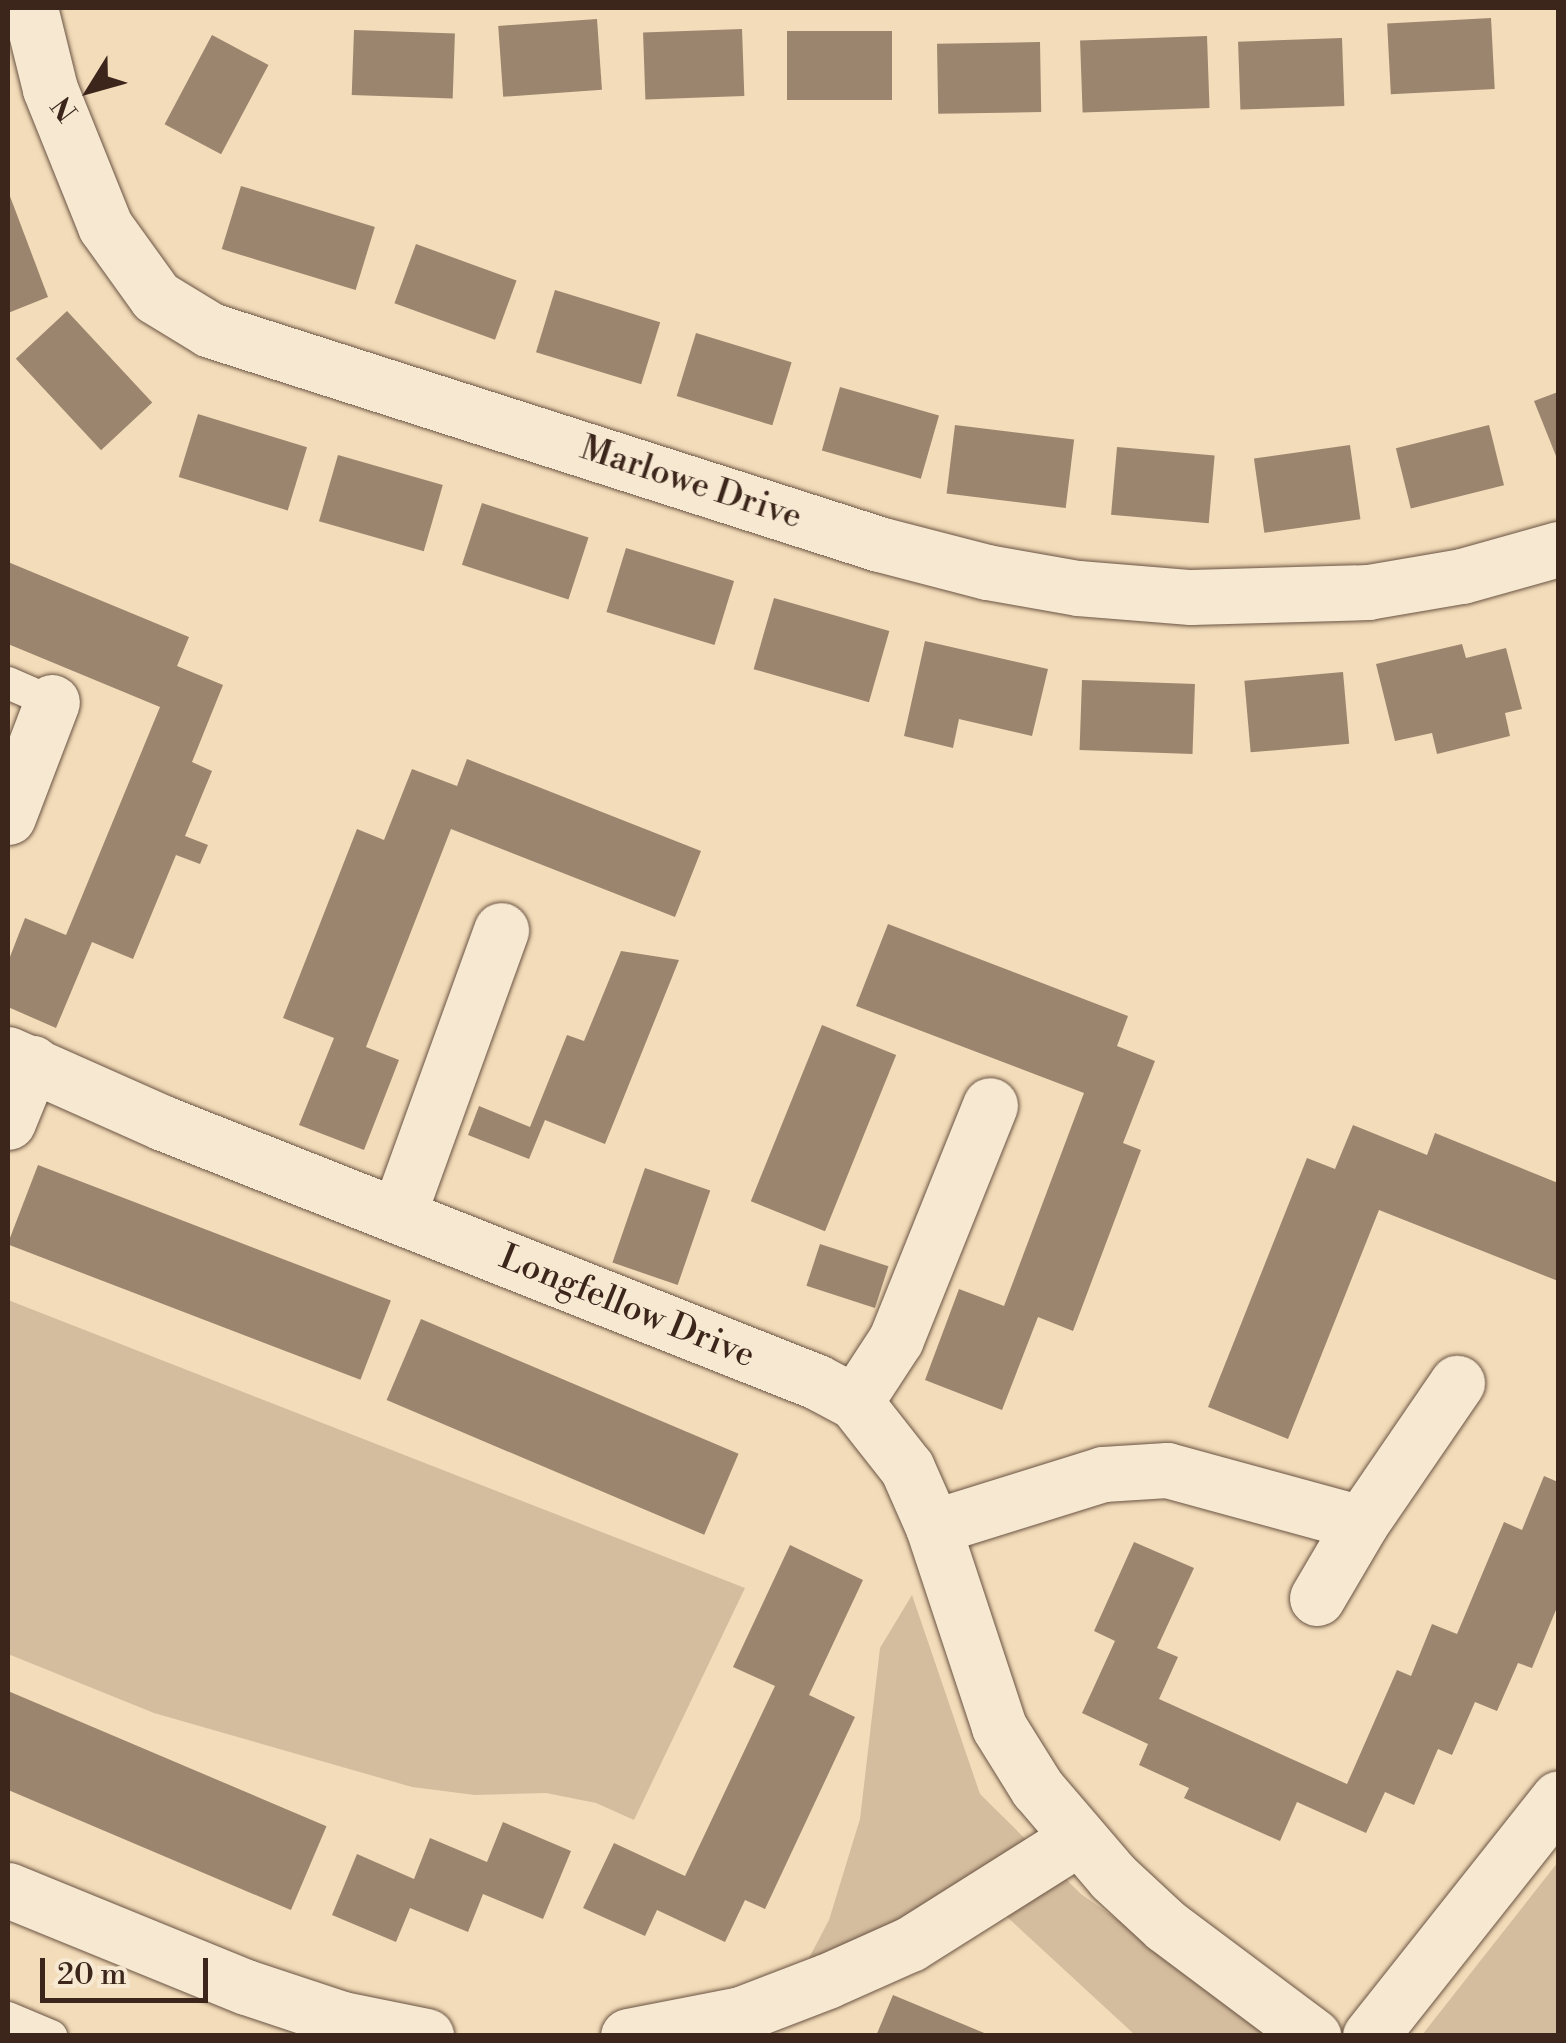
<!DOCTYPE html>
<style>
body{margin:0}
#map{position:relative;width:1566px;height:2043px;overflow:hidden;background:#f3dcb9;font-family:"Libre Bodoni",serif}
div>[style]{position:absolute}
.green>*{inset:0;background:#d4bd9e}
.building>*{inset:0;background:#9b856e;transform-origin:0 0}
.roads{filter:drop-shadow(0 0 2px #6a5443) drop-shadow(0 0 2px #6a5443)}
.service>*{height:32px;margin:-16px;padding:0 16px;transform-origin:16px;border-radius:16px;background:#f7e8d2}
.minor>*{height:55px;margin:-27.5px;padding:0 27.5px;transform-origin:27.5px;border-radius:27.5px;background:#f7e8d2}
span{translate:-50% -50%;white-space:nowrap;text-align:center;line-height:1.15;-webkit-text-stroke:8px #f7e8d2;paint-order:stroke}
.street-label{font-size:35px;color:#3c261c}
.frame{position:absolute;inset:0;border:10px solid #3c261c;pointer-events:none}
.north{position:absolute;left:40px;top:40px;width:100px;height:100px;-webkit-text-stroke:8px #f7e8d2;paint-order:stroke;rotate:233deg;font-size:28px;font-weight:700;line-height:40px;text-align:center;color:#3c261c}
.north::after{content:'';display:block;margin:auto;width:35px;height:45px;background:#3c261c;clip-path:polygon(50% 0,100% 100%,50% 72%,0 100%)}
.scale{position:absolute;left:40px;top:1958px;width:168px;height:45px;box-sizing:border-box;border:5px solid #3c261c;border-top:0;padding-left:12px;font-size:30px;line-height:35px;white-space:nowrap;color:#3c261c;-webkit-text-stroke:8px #f7e8d2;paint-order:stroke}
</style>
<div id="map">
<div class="green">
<div style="clip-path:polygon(8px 1300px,745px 1588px,634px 1820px,596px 1803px,546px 1793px,475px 1795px,412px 1787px,154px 1713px,8px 1654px)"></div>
<div style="clip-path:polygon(912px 1595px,980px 1794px,1081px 1894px,1226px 1996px,1268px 2035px,1135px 2035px,967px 1880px,895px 1925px,808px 1960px,829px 1920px,860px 1819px,880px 1648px)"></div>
<div style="clip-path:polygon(1558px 1862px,1558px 2035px,1422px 2035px)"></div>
</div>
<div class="building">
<div style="left:1491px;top:18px;width:71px;height:104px;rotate:87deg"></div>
<div style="left:597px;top:19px;width:71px;height:99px;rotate:86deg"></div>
<div style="left:742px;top:29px;width:67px;height:99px;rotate:88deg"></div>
<div style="left:354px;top:30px;width:101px;height:65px;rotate:2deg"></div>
<div style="left:892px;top:31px;width:69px;height:105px;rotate:90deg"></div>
<div style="left:212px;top:35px;width:64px;height:101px;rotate:28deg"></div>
<div style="left:1207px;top:36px;width:72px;height:127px;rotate:88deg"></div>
<div style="left:1342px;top:38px;width:68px;height:104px;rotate:88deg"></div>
<div style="left:1040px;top:42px;width:70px;height:103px;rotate:89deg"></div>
<div style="left:241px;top:186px;width:140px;height:66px;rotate:17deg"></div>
<div style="clip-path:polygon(8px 191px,48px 297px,8px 313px)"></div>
<div style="left:416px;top:244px;width:107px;height:63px;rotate:20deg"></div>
<div style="left:555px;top:290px;width:110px;height:65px;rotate:17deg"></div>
<div style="left:67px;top:311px;width:125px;height:70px;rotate:47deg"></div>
<div style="left:696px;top:333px;width:100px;height:66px;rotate:17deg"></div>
<div style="left:840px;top:387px;width:103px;height:66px;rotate:16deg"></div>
<div style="clip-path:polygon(1558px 392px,1558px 461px,1534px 401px)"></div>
<div style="left:198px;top:414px;width:114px;height:66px;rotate:17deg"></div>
<div style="left:955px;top:425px;width:120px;height:69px;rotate:7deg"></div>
<div style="left:1489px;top:425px;width:62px;height:96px;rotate:76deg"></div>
<div style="left:1350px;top:445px;width:75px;height:97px;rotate:82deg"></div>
<div style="left:1117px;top:447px;width:98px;height:68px;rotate:5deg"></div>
<div style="left:338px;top:455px;width:109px;height:69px;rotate:16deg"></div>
<div style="left:482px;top:503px;width:112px;height:65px;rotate:18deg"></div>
<div style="left:626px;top:548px;width:113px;height:67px;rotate:17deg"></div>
<div style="clip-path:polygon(8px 562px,189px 637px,177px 666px,223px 685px,192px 762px,212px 771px,185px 836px,208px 845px,200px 864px,176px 855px,133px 959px,92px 942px,56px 1028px,8px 1007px,8px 962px,25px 918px,66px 935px,160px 707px,8px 644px)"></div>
<div style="left:774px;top:598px;width:120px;height:74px;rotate:16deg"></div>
<div style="clip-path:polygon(925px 641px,1048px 669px,1032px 736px,959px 719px,953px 748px,904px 736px)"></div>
<div style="clip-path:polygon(1462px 644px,1466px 658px,1506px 648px,1522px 709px,1505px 713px,1510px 736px,1437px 754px,1432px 733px,1395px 741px,1376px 664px)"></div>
<div style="left:1343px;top:672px;width:72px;height:99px;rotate:85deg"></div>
<div style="left:1082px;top:680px;width:113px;height:70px;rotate:2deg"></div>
<div style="clip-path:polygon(467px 759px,701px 851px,675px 917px,451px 829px,366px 1047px,399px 1060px,364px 1150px,299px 1125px,334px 1038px,283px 1018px,357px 829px,384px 840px,412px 769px,457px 786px)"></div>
<div style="clip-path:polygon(888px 924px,1128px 1016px,1117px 1046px,1155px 1061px,1123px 1143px,1141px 1150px,1073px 1331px,1038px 1317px,1002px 1410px,925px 1380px,959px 1289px,1004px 1306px,1084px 1093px,856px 1006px)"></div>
<div style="clip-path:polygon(621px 951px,679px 960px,605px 1144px,545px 1120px,529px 1159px,468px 1135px,479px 1106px,530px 1127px,567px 1035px,584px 1041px)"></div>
<div style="left:822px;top:1025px;width:80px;height:190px;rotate:22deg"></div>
<div style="clip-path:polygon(1353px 1125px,1427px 1155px,1435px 1133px,1558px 1183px,1558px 1281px,1379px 1210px,1288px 1439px,1208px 1407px,1307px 1158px,1335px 1169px)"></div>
<div style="left:38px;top:1165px;width:378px;height:85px;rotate:21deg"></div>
<div style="left:645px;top:1168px;width:69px;height:100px;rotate:19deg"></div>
<div style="left:820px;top:1244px;width:72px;height:44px;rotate:18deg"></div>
<div style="left:421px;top:1319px;width:345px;height:88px;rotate:23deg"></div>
<div style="clip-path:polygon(1544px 1476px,1558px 1482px,1558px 1605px,1532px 1668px,1518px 1663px,1497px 1711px,1475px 1702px,1452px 1755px,1438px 1749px,1414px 1805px,1385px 1792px,1366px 1833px,1297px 1802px,1280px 1841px,1184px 1798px,1189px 1788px,1139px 1765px,1148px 1744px,1082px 1713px,1115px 1641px,1094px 1631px,1134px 1542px,1194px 1568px,1157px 1648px,1178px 1657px,1159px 1699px,1347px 1784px,1397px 1670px,1411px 1676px,1432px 1624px,1457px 1634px,1504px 1522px,1522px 1530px)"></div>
<div style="clip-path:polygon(790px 1545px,863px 1580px,809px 1695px,855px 1717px,765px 1909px,745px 1900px,725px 1942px,657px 1910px,645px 1936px,583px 1908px,614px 1843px,685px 1876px,775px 1686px,733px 1667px)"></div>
<div style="left:8px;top:1691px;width:346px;height:91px;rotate:23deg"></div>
<div style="clip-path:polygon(503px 1822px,571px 1851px,543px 1919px,483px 1894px,468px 1932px,410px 1908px,396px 1942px,332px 1915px,357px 1854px,414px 1879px,430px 1838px,487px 1862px)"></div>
<div style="clip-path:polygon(893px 1995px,989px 2035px,989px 2036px,876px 2036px)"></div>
</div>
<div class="roads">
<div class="service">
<div style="left:8px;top:683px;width:48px;rotate:23.4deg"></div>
<div style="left:8px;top:2018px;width:47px;rotate:22.7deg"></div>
</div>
<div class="minor">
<div style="left:30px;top:8px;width:83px;rotate:76.1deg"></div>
<div style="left:50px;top:89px;width:148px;rotate:68.1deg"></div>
<div style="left:105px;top:226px;width:87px;rotate:54.3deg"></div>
<div style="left:156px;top:297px;width:63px;rotate:31.4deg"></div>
<div style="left:210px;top:330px;width:702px;rotate:17.74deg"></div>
<div style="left:879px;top:544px;width:112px;rotate:14.5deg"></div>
<div style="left:987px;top:572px;width:92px;rotate:10deg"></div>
<div style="left:1078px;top:588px;width:113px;rotate:4.6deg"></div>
<div style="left:1191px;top:597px;width:177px;rotate:-1.6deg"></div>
<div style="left:1368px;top:592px;width:95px;rotate:-9.7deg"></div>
<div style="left:1462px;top:576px;width:100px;rotate:-15.7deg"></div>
<div style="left:8px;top:817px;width:123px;rotate:-69.1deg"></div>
<div style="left:8px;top:1054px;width:170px;rotate:24deg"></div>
<div style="left:163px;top:1123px;width:703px;rotate:21.6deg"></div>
<div style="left:817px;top:1382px;width:43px;rotate:27.8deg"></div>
<div style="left:855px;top:1402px;width:84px;rotate:51.8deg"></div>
<div style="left:907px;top:1468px;width:64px;rotate:66.2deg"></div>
<div style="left:933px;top:1527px;width:211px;rotate:71.7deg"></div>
<div style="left:999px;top:1727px;width:72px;rotate:58.1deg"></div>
<div style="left:1037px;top:1788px;width:117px;rotate:49.5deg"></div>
<div style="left:1113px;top:1877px;width:72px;rotate:42.8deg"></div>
<div style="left:1166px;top:1926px;width:184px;rotate:36.8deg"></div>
<div style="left:8px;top:1122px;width:64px;rotate:-67.9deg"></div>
<div style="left:398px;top:1215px;width:303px;rotate:-70.1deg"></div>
<div style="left:855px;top:1402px;width:75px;rotate:-56.9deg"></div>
<div style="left:896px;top:1339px;width:252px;rotate:-68.1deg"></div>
<div style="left:933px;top:1527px;width:178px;rotate:-17.3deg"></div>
<div style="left:1103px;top:1474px;width:64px;rotate:-3.6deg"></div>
<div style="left:1167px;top:1470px;width:201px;rotate:15.3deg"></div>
<div style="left:1317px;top:1598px;width:87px;rotate:-59.6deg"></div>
<div style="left:1361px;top:1523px;width:170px;rotate:-55.6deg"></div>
<div style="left:8px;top:1890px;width:257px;rotate:22.2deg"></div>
<div style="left:246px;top:1987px;width:101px;rotate:18.4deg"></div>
<div style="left:342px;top:2019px;width:86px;rotate:11.4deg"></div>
<div style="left:628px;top:2036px;width:115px;rotate:-11deg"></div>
<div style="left:741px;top:2014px;width:92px;rotate:-21deg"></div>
<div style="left:827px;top:1981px;width:91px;rotate:-24deg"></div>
<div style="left:910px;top:1944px;width:197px;rotate:-32.2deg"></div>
<div style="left:1370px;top:2036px;width:303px;rotate:-51.6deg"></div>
</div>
</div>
<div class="street-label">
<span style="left:691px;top:483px;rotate:18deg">Marlowe Drive</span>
<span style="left:627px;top:1307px;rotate:22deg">Longfellow Drive</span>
</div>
<div class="frame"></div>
<div class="north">N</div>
<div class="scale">20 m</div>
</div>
